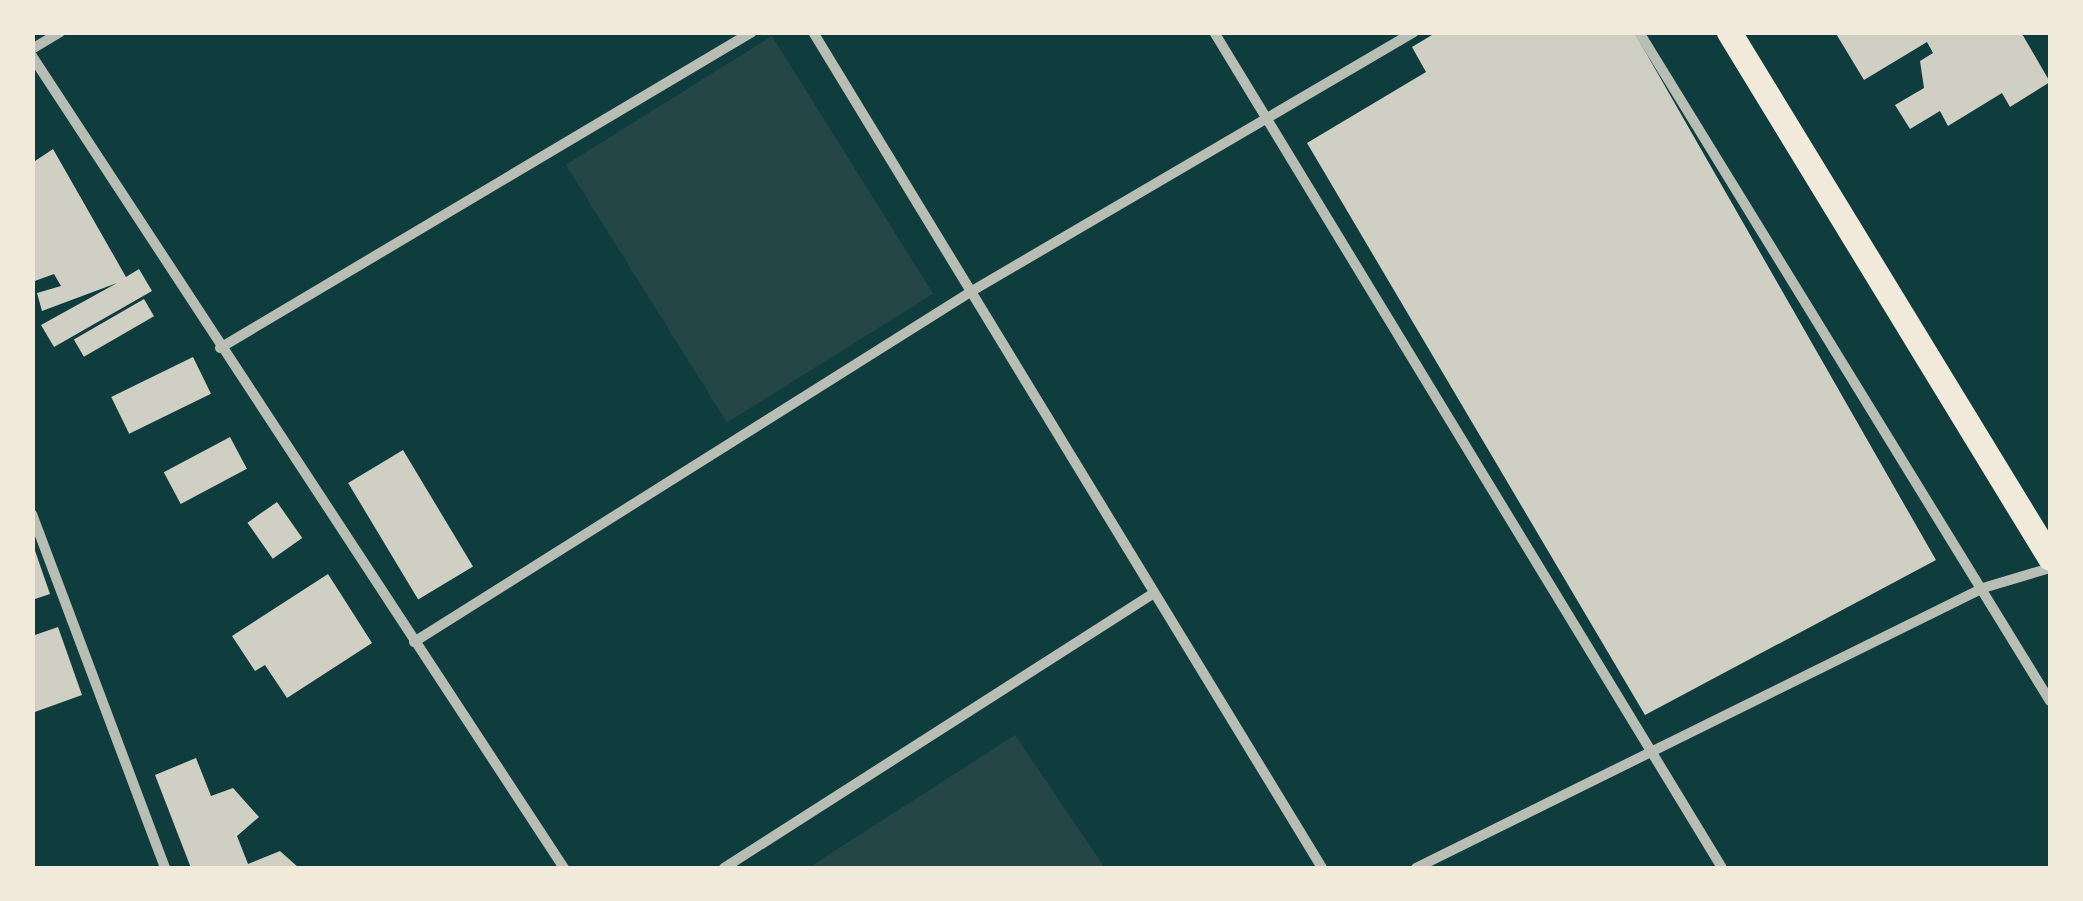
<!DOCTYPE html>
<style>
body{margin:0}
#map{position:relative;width:2083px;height:901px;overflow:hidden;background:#0f3d3e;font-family:Signika,sans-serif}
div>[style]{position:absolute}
.green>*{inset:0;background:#244646;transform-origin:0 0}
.building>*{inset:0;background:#cfcfc3;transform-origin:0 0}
.minor>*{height:10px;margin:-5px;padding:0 5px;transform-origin:5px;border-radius:5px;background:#b8beb3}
.primary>*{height:25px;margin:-12.5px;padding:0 12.5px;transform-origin:12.5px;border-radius:12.5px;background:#f1e9da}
span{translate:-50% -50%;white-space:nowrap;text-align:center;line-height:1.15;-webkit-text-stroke:9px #f1e9da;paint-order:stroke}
.frame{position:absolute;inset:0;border:35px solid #f1e9da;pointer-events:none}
</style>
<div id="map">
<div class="green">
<div style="left:772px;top:36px;width:304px;height:243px;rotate:58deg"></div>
<div style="clip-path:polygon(1015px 735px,1105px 868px,808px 868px)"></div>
</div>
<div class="building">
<div style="clip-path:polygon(1437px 32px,1634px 32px,1936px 560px,1645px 715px,1307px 143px,1426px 72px,1412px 47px)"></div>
<div style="clip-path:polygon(1835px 32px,2021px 32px,2050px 82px,2010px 107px,2002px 93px,1948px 126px,1940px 111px,1910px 129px,1895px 105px,1924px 88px,1920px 61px,1933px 53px,1927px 42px,1864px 80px)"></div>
<div style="clip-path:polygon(53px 149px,126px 277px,139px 269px,152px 291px,54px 347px,41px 325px,117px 283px,42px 311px,37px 293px,61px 286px,54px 274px,32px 282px,32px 163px)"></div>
<div style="left:144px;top:299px;width:20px;height:81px;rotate:60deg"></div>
<div style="left:193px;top:357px;width:41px;height:91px;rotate:64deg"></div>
<div style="left:230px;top:437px;width:36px;height:75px;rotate:62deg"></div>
<div style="left:403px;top:450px;width:136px;height:64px;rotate:59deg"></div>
<div style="left:277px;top:502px;width:44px;height:36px;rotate:55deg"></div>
<div style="clip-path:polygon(32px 542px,50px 594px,32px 600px)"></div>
<div style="clip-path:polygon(328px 574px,372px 643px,287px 698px,265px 665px,255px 671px,232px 636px)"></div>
<div style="clip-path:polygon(58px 627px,82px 695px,32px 713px,32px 636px)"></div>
<div style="clip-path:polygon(196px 758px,211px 796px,233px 788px,259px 817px,237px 836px,248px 864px,280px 851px,299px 868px,191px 868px,155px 775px)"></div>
</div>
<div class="minor">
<div style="left:813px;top:32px;width:979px;rotate:58.66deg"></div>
<div style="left:1214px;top:32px;width:978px;rotate:58.71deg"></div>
<div style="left:1639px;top:32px;width:785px;rotate:58.44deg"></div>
<div style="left:32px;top:49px;width:33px;rotate:-31deg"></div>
<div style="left:32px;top:56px;width:971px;rotate:56.77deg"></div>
<div style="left:220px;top:348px;width:619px;rotate:-30.71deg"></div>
<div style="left:32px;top:514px;width:378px;rotate:69.4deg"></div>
<div style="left:414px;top:642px;width:659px;rotate:-32.17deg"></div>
<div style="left:972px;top:291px;width:512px;rotate:-30.37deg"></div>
<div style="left:724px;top:868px;width:510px;rotate:-32.6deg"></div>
<div style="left:1416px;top:868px;width:632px;rotate:-26.28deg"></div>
<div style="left:1983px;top:588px;width:70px;rotate:-16.6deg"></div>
</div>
<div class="primary">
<div style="left:1729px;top:32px;width:616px;rotate:58.61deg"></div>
</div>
<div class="frame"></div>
</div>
